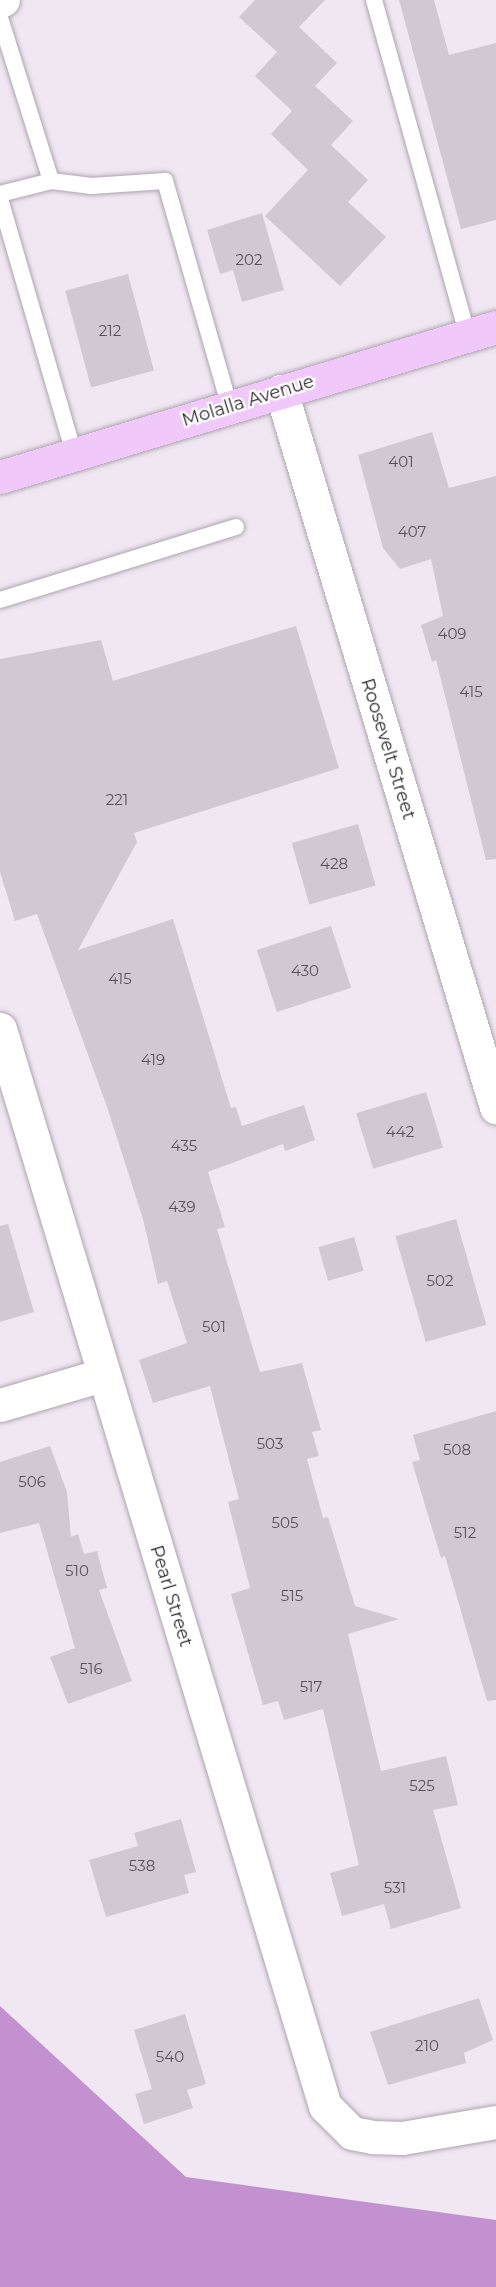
<!DOCTYPE html>
<style>
body{margin:0}
#map{position:relative;width:496px;height:2287px;overflow:hidden;background:#f1e7f3;font-family:Montserrat,sans-serif}
div>[style]{position:absolute}
.forest>*{inset:0;background:#c491d0}
.building>*{inset:0;background:#d2c8d4;transform-origin:0 0}
.roads{filter:drop-shadow(0 0 2px #aea5b0) drop-shadow(0 0 2px #aea5b0)}
.service>*{height:16px;margin:-8px;padding:0 8px;transform-origin:8px;border-radius:8px;background:#fff}
.minor>*{height:33px;margin:-16.5px;padding:0 16.5px;transform-origin:16.5px;border-radius:16.5px;background:#fff}
.tertiary>*{height:33px;margin:-16.5px;padding:0 16.5px;transform-origin:16.5px;border-radius:16.5px;background:#fff}
.primary>*{height:33px;margin:-16.5px;padding:0 16.5px;transform-origin:16.5px;border-radius:16.5px;background:#f1c8fa}
span{translate:-50% -50%;white-space:nowrap;text-align:center;line-height:1.15;-webkit-text-stroke:4.5px #fff;paint-order:stroke}
.number-label{font-size:15px;color:#575258}
.number-label span{-webkit-text-stroke-width:0}
.street-label{font-size:18px;color:#2e2a2f}
</style>
<div id="map">
<div class="forest">
<div style="clip-path:polygon(0 2006px,186px 2177px,496px 2220px,496px 2287px,0 2287px)"></div>
</div>
<div class="building">
<div style="clip-path:polygon(255px 0,325px 0,299px 27px,337px 63px,315px 86px,353px 121px,331px 145px,368px 180px,348px 202px,386px 237px,340px 286px,265px 216px,308px 170px,271px 134px,292px 111px,255px 76px,277px 52px,239px 17px)"></div>
<div style="clip-path:polygon(399px 0,434px 0,449px 55px,496px 43px,496px 220px,461px 229px)"></div>
<div style="clip-path:polygon(262px 213px,284px 290px,242px 302px,233px 270px,220px 274px,207px 230px)"></div>
<div style="left:128px;top:274px;width:100px;height:65px;rotate:75deg"></div>
<div style="clip-path:polygon(432px 432px,449px 488px,496px 476px,496px 859px,486px 860px,436px 660px,432px 662px,421px 625px,443px 616px,431px 559px,400px 569px,383px 548px,358px 455px)"></div>
<div style="clip-path:polygon(296px 626px,339px 768px,134px 833px,137px 842px,78px 950px,173px 919px,231px 1108px,236px 1107px,242px 1126px,304px 1105px,315px 1140px,285px 1151px,283px 1144px,208px 1172px,225px 1227px,217px 1229px,260px 1372px,302px 1363px,321px 1430px,312px 1432px,319px 1456px,307px 1459px,323px 1518px,328px 1517px,355px 1606px,399px 1619px,348px 1634px,381px 1771px,446px 1756px,458px 1805px,433px 1810px,461px 1908px,391px 1929px,384px 1904px,342px 1916px,330px 1873px,359px 1865px,323px 1709px,284px 1720px,278px 1701px,263px 1705px,231px 1594px,250px 1588px,228px 1502px,239px 1499px,210px 1386px,153px 1403px,139px 1360px,187px 1343px,167px 1281px,158px 1284px,143px 1219px,107px 1107px,37px 914px,15px 921px,0 872px,0 659px,101px 640px,113px 681px)"></div>
<div style="left:358px;top:824px;width:64px;height:69px;rotate:74deg"></div>
<div style="left:331px;top:926px;width:65px;height:78px;rotate:72deg"></div>
<div style="left:426px;top:1092px;width:58px;height:73px;rotate:73deg"></div>
<div style="left:456px;top:1219px;width:110px;height:63px;rotate:74deg"></div>
<div style="clip-path:polygon(8px 1224px,34px 1312px,0 1322px,0 1226px)"></div>
<div style="left:354px;top:1237px;width:35px;height:37px;rotate:74deg"></div>
<div style="clip-path:polygon(496px 1411px,496px 1700px,487px 1701px,445px 1556px,441px 1558px,412px 1462px,420px 1460px,413px 1435px)"></div>
<div style="clip-path:polygon(50px 1446px,67px 1492px,71px 1537px,78px 1534px,84px 1554px,97px 1551px,107px 1588px,99px 1590px,132px 1681px,68px 1704px,50px 1657px,75px 1648px,39px 1523px,0 1533px,0 1462px)"></div>
<div style="clip-path:polygon(181px 1819px,196px 1872px,184px 1875px,189px 1893px,106px 1917px,89px 1860px,138px 1846px,134px 1833px)"></div>
<div style="clip-path:polygon(479px 1998px,493px 2040px,464px 2053px,466px 2063px,388px 2085px,370px 2032px)"></div>
<div style="clip-path:polygon(185px 2014px,206px 2084px,187px 2090px,193px 2108px,144px 2124px,135px 2094px,152px 2089px,134px 2030px)"></div>
</div>
<div class="roads">
<div class="service">
<div style="left:374px;top:0;width:349px;rotate:74.4deg"></div>
<div style="left:0;top:18px;width:171px;rotate:72.6deg"></div>
<div style="left:0;top:194px;width:53px;rotate:-14.3deg"></div>
<div style="left:51px;top:181px;width:41px;rotate:7deg"></div>
<div style="left:92px;top:186px;width:73px;rotate:-3.9deg"></div>
<div style="left:165px;top:181px;width:235px;rotate:74deg"></div>
<div style="left:0;top:199px;width:266px;rotate:73.8deg"></div>
<div style="left:0;top:600px;width:247px;rotate:-17.2deg"></div>
</div>
<div class="minor">
<div style="left:0;top:1px;width:3px;rotate:-18deg"></div>
<div style="left:281px;top:391px;width:748px;rotate:73.29deg"></div>
<div style="left:0;top:1405px;width:106px;rotate:-16.4deg"></div>
</div>
<div class="tertiary">
<div style="left:0;top:1029px;width:1125px;rotate:73.21deg"></div>
<div style="left:325px;top:2106px;width:38px;rotate:45deg"></div>
<div style="left:352px;top:2133px;width:20px;rotate:11deg"></div>
<div style="left:372px;top:2137px;width:30px;rotate:2deg"></div>
<div style="left:402px;top:2138px;width:95px;rotate:-9.7deg"></div>
</div>
<div class="primary">
<div style="left:0;top:477px;width:518px;rotate:-16.83deg"></div>
</div>
</div>
<div class="number-label">
<span style="left:249px;top:260px">202</span>
<span style="left:110px;top:331px">212</span>
<span style="left:401px;top:462px">401</span>
<span style="left:412px;top:532px">407</span>
<span style="left:452px;top:634px">409</span>
<span style="left:471px;top:692px">415</span>
<span style="left:117px;top:800px">221</span>
<span style="left:334px;top:864px">428</span>
<span style="left:305px;top:971px">430</span>
<span style="left:120px;top:979px">415</span>
<span style="left:153px;top:1060px">419</span>
<span style="left:400px;top:1132px">442</span>
<span style="left:184px;top:1146px">435</span>
<span style="left:182px;top:1207px">439</span>
<span style="left:440px;top:1281px">502</span>
<span style="left:214px;top:1327px">501</span>
<span style="left:270px;top:1444px">503</span>
<span style="left:457px;top:1450px">508</span>
<span style="left:32px;top:1482px">506</span>
<span style="left:285px;top:1523px">505</span>
<span style="left:465px;top:1533px">512</span>
<span style="left:77px;top:1571px">510</span>
<span style="left:292px;top:1596px">515</span>
<span style="left:91px;top:1669px">516</span>
<span style="left:311px;top:1687px">517</span>
<span style="left:422px;top:1786px">525</span>
<span style="left:142px;top:1866px">538</span>
<span style="left:395px;top:1888px">531</span>
<span style="left:427px;top:2046px">210</span>
<span style="left:170px;top:2057px">540</span>
</div>
<div class="street-label">
<span style="left:248px;top:401px;rotate:-17deg">Molalla Avenue</span>
<span style="left:388px;top:749px;rotate:73deg">Roosevelt Street</span>
<span style="left:171px;top:1596px;rotate:73deg">Pearl Street</span>
</div>
</div>
